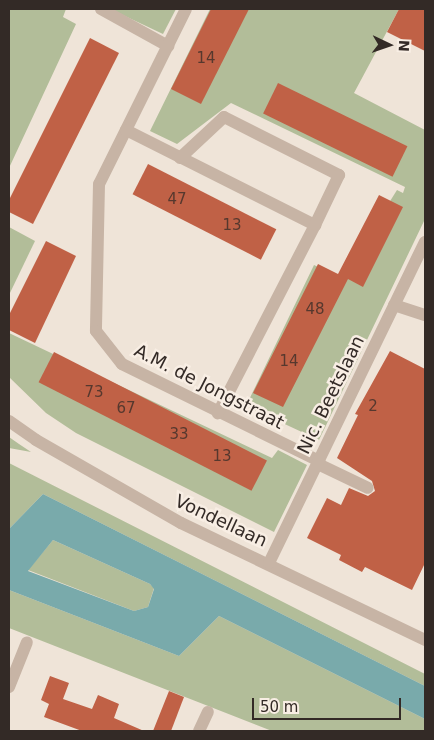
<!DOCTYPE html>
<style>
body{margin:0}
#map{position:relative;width:434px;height:740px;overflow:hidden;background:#efe4d8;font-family:"DejaVu Sans",sans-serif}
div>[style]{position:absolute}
.green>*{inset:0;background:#b2bd99}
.water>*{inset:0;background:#79aaab}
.building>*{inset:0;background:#c06146;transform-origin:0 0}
.minor>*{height:12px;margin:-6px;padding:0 6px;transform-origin:6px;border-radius:6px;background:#c7b4a5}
span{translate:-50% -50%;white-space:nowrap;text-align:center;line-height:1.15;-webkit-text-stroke:5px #f8eee4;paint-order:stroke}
.number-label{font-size:15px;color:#56382e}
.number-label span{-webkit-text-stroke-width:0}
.street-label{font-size:18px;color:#332a26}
.frame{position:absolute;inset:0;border:10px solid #332a26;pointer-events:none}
.north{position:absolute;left:364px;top:20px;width:50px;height:50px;-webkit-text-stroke:4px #f8eee4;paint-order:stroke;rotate:93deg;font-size:14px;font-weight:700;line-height:20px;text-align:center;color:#332a26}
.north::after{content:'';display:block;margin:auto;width:18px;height:22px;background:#332a26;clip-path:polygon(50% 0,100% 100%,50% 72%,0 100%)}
.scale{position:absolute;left:252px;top:698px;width:149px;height:22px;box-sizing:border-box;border:2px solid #332a26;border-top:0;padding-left:6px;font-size:15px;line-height:18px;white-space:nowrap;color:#332a26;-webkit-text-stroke:4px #f8eee4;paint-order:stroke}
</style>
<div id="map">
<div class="green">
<div style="clip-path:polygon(9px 9px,66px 9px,63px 17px,76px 24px,9px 168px)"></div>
<div style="clip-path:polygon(110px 9px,176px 9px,163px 34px)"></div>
<div style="clip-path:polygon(210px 9px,399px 9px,354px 93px,425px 130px,425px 219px,319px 440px,246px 406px,314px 265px,342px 278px,397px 190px,403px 193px,405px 187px,231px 103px,177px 144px,150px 131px)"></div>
<div style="clip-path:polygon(9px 227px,35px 241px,9px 295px)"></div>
<div style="clip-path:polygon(9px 333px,272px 458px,278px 450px,307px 465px,274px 532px,76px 433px,46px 413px,9px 377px)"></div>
<div style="clip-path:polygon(9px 437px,19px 444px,31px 452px,9px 448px)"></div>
<div style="clip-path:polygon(9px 463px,425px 674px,425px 686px,43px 494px,9px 529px)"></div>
<div style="clip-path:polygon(53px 540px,150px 584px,154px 588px,148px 607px,134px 611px,28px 570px)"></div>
<div style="clip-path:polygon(9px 590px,179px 656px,219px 616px,425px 719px,425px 731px,272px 731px,9px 628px)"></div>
</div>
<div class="water">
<div style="clip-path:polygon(evenodd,43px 494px,425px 686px,425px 719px,219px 616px,179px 656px,9px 590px,9px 529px,43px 494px,53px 540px,150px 584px,154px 589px,148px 607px,134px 611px,28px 571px,53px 540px)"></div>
</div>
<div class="building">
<div style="clip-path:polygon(211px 9px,249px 9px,201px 104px,171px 89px)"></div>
<div style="clip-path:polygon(399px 9px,425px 9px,425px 51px,387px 32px)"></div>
<div style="clip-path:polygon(90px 38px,119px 53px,33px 224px,9px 212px,9px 200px)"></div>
<div style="left:278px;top:83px;width:144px;height:34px;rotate:26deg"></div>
<div style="left:148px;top:164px;width:144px;height:34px;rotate:27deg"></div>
<div style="clip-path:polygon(379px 195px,403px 207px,363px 287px,348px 279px,283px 407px,253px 393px,318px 264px,338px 274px)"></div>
<div style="clip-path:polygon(46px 241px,76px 256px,35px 343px,9px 330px,9px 315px)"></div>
<div style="clip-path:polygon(390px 351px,425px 369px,425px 563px,412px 590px,365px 567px,362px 572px,339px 560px,341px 555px,307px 538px,327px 498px,341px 505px,349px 488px,368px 496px,375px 491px,372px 481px,337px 458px,358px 415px,355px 414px)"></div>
<div style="left:54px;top:352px;width:239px;height:34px;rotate:27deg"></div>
<div style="clip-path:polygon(50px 676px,69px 683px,63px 699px,92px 709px,98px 695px,119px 704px,114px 718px,144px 731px,82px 731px,44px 717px,49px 704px,41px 700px)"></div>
<div style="clip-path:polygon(169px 691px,184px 697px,171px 731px,153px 731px)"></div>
</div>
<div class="minor">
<div style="left:101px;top:9px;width:77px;rotate:28.9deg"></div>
<div style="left:186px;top:9px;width:195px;rotate:116.4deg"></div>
<div style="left:99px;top:184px;width:147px;rotate:91.2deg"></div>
<div style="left:96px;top:331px;width:42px;rotate:51.8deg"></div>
<div style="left:122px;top:364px;width:220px;rotate:26.2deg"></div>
<div style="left:126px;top:130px;width:212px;rotate:26.7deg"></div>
<div style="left:315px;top:225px;width:212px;rotate:117.3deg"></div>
<div style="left:180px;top:158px;width:60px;rotate:-43deg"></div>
<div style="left:224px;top:117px;width:129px;rotate:26.8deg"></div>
<div style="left:339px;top:175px;width:55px;rotate:115.6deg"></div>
<div style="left:394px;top:305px;width:33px;rotate:18deg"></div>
<div style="left:9px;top:421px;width:33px;rotate:35deg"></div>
<div style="left:36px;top:440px;width:167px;rotate:29.8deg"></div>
<div style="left:181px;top:523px;width:271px;rotate:25.6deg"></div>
<div style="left:318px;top:464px;width:55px;rotate:25.6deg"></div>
<div style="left:269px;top:563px;width:357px;rotate:-64.1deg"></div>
<div style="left:9px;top:687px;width:48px;rotate:-68.2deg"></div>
<div style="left:199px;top:731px;width:21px;rotate:-65deg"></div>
</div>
<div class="number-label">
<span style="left:206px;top:59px">14</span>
<span style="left:177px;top:200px">47</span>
<span style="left:232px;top:226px">13</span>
<span style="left:315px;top:310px">48</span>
<span style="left:289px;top:362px">14</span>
<span style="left:94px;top:393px">73</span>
<span style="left:373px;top:407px">2</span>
<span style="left:126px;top:409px">67</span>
<span style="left:179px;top:435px">33</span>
<span style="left:222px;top:457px">13</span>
</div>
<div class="street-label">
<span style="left:209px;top:387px;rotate:27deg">A.M. de Jongstraat</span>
<span style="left:331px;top:395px;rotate:-64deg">Nic. Beetslaan</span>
<span style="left:221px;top:521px;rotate:25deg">Vondellaan</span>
</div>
<div class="frame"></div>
<div class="north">N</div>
<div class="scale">50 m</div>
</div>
